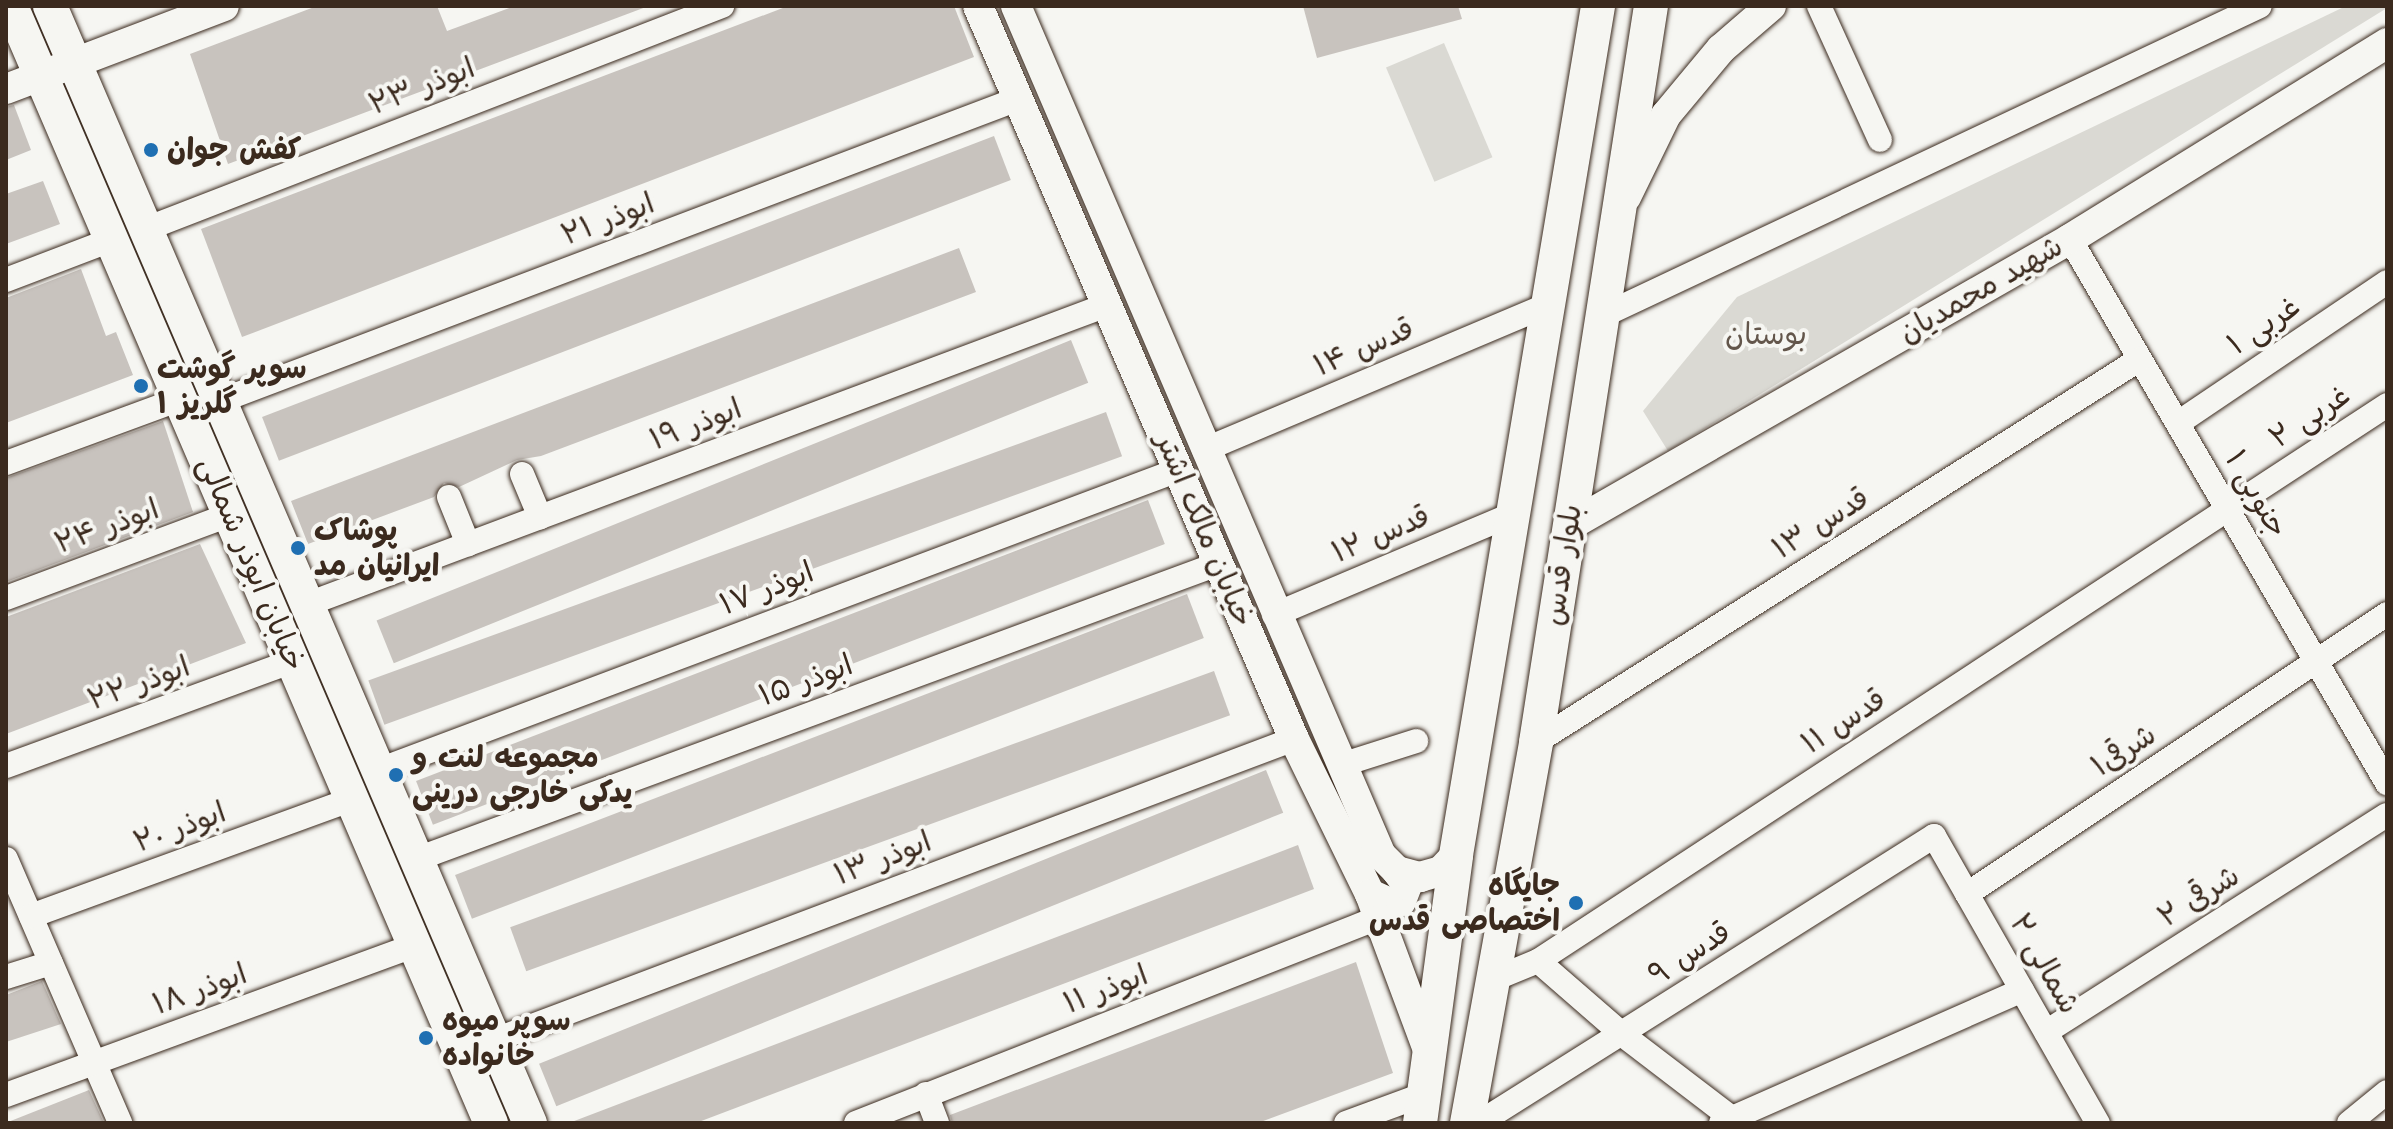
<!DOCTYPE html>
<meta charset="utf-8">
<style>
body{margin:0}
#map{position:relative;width:2393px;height:1129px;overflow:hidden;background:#f6f6f2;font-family:"Comic Neue","Playpen Sans Arabic",sans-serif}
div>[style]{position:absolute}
.green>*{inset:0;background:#dad9d3;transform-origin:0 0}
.building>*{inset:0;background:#c8c3be;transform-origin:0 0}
.roads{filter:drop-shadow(0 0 2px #3b2a1e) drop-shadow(0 0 2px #3b2a1e)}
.minor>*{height:24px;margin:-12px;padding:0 12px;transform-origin:12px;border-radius:12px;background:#f6f6f2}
.tertiary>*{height:30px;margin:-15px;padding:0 15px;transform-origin:15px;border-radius:15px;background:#f6f6f2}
.secondary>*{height:34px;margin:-17px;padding:0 17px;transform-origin:17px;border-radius:17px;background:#f6f6f2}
.dots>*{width:22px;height:22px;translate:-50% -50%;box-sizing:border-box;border:4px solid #f6f6f2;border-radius:50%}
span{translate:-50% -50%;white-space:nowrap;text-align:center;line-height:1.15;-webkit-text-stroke:8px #f6f6f2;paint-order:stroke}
.street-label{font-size:30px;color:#3b2a1e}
.poi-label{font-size:30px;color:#3b2a1e;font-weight:700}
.left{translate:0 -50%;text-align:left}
.right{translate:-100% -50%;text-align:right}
.park-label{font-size:30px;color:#63564b}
.frame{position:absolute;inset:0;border:8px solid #3b2a1e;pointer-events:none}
</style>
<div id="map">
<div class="green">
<div style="clip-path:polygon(2346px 6px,2387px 8px,1668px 451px,1643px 411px,1737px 297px)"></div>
<div style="left:1444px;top:43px;width:124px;height:63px;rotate:67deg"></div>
</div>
<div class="building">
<div style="clip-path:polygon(317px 6px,437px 6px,447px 31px,515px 6px,646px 7px,228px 164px,190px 54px)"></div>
<div style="clip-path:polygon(788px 6px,954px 6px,974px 57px,242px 337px,201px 229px)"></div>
<div style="clip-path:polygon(1303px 6px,1458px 6px,1462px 19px,1317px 58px)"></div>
<div style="clip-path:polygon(14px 105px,31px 150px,6px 160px,6px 107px)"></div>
<div style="left:994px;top:136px;width:47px;height:784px;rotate:69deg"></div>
<div style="clip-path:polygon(43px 181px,60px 224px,6px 244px,6px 194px)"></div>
<div style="clip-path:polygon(959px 248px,976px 292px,541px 456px,517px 460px,459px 487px,444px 483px,434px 497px,308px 544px,291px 501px)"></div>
<div style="clip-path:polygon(81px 269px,106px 336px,116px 332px,133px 375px,6px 423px,6px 298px)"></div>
<div style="left:1071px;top:340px;width:46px;height:749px;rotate:68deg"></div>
<div style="left:1106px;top:412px;width:47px;height:785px;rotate:70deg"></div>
<div style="clip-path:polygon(163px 421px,193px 512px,6px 582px,6px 478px)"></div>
<div style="left:1148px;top:500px;width:47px;height:784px;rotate:69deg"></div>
<div style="clip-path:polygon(200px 544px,246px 643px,6px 734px,6px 617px)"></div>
<div style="left:1187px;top:594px;width:47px;height:784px;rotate:69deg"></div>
<div style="left:1214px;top:671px;width:47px;height:749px;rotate:70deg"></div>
<div style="left:1266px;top:770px;width:46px;height:784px;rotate:68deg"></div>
<div style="clip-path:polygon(1298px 845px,1314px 889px,696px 1123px,569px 1123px)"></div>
<div style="clip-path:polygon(1356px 962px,1393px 1073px,1258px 1123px,952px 1123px,950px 1115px)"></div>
<div style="clip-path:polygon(42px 981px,61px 1024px,6px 1042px,6px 995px)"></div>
<div style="clip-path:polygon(89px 1090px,104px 1123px,8px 1123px,8px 1122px)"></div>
</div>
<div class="roads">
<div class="minor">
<div style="left:1819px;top:6px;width:147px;rotate:65.5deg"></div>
<div style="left:146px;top:229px;width:618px;rotate:-21.16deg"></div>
<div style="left:2070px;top:239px;width:630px;rotate:59.77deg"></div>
<div style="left:6px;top:280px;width:112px;rotate:-20.9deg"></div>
<div style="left:1602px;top:316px;width:727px;rotate:-25.23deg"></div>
<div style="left:220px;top:401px;width:853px;rotate:-20.73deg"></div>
<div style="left:2178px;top:423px;width:252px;rotate:-34deg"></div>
<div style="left:1204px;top:450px;width:373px;rotate:-22.9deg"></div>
<div style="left:6px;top:463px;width:185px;rotate:-20.2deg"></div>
<div style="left:522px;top:474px;width:47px;rotate:67.3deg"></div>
<div style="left:449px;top:497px;width:51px;rotate:68deg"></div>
<div style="left:6px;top:598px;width:238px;rotate:-20.4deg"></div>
<div style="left:308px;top:604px;width:853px;rotate:-20.52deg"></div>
<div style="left:1274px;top:615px;width:259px;rotate:-22.9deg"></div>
<div style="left:1536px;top:742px;width:715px;rotate:-32.38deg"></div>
<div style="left:1341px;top:765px;width:79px;rotate:-17.7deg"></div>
<div style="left:6px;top:766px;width:306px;rotate:-20.1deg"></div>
<div style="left:379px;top:770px;width:853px;rotate:-20.58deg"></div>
<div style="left:6px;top:859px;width:288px;rotate:66.6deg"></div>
<div style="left:417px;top:859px;width:854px;rotate:-20.22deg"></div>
<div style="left:1967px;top:894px;width:505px;rotate:-33.69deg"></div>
<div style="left:31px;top:916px;width:342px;rotate:-20deg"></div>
<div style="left:1538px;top:961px;width:113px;rotate:41deg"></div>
<div style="left:1623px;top:1035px;width:145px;rotate:37.4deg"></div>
<div style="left:6px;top:977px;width:47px;rotate:-17.3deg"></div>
<div style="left:1492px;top:980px;width:50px;rotate:-22.4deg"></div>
<div style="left:1538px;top:961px;width:1015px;rotate:-33.22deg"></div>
<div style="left:2046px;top:1032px;width:404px;rotate:-32.5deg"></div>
<div style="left:495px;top:1040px;width:854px;rotate:-20.64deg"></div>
<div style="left:926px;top:1094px;width:31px;rotate:69deg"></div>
<div style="left:6px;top:1095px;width:436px;rotate:-20.1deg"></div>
<div style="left:856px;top:1123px;width:563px;rotate:-21.46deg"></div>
<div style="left:1346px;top:1123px;width:84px;rotate:-20.2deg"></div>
<div style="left:1479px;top:1123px;width:538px;rotate:-32.24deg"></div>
<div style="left:1934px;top:836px;width:331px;rotate:60.3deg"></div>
<div style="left:1721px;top:1123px;width:329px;rotate:-23.8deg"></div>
<div style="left:2349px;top:1123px;width:49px;rotate:-39.2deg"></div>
</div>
<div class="tertiary">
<div style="left:978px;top:6px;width:798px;rotate:66.68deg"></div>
<div style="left:1294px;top:739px;width:173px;rotate:63.9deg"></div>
<div style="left:1370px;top:894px;width:170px;rotate:69.6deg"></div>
<div style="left:1016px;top:6px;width:924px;rotate:66.74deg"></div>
<div style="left:1381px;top:855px;width:23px;rotate:45deg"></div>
<div style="left:1397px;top:871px;width:24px;rotate:15deg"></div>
<div style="left:1420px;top:877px;width:22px;rotate:-16deg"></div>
<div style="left:1441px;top:871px;width:22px;rotate:-47deg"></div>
<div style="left:6px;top:89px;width:233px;rotate:-20.8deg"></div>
<div style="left:1626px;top:197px;width:91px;rotate:-64deg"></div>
<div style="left:1666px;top:115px;width:86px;rotate:-50.2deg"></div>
<div style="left:1721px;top:49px;width:66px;rotate:-40.7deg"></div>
<div style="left:1569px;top:526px;width:577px;rotate:-29.81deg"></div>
<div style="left:2070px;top:239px;width:373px;rotate:-31.7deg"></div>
<div style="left:1370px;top:894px;width:20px;rotate:24deg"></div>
<div style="left:1388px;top:902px;width:13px;rotate:-4deg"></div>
<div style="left:1401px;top:901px;width:17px;rotate:-69deg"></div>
<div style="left:1407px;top:885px;width:17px;rotate:-126deg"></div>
</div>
<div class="secondary">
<div style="left:11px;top:6px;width:1216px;rotate:66.75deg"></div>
<div style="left:50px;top:6px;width:1216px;rotate:66.75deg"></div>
<div style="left:1420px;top:1123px;width:270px;rotate:-82.3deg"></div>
<div style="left:1456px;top:855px;width:861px;rotate:-80.5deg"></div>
<div style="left:1467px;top:1123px;width:387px;rotate:-79.7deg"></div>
<div style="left:1536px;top:742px;width:745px;rotate:-81.12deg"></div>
</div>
</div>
<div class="dots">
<div style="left:151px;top:150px;background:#1f6fb2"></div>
<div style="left:141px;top:386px;background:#1f6fb2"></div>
<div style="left:298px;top:548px;background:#1f6fb2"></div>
<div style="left:396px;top:775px;background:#1f6fb2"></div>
<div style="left:1576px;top:903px;background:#1f6fb2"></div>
<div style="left:426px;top:1038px;background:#1f6fb2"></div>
</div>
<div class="street-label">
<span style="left:422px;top:87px;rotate:-21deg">ابوذر ۲۳</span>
<span style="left:608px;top:220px;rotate:-21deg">ابوذر ۲۱</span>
<span style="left:1981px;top:290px;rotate:-30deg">شهید محمدیان</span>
<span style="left:2264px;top:326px;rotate:-34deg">غربی ۱</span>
<span style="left:1364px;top:348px;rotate:-23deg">قدس ۱۴</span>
<span style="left:2310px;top:417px;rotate:-33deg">غربی ۲</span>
<span style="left:696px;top:425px;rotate:-21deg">ابوذر ۱۹</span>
<span style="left:2256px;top:494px;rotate:60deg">۱ جنوبی</span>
<span style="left:1821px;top:524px;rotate:-32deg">قدس ۱۳</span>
<span style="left:107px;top:527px;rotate:-20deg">ابوذر ۲۴</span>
<span style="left:1204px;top:530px;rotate:67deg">خیابان مالک اشتر</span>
<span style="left:1381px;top:535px;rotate:-23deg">قدس ۱۲</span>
<span style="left:251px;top:564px;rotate:67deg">خیابان ابوذر شمالی</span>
<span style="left:1563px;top:565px;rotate:-81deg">بلوار قدس</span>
<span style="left:767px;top:589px;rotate:-21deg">ابوذر ۱۷</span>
<span style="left:806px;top:681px;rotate:-20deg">ابوذر ۱۵</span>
<span style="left:139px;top:684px;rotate:-20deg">ابوذر ۲۲</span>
<span style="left:1844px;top:722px;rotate:-33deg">قدس ۱۱</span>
<span style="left:2124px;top:751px;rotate:-33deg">شرقی۱</span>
<span style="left:180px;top:828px;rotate:-20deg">ابوذر ۲۰</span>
<span style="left:883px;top:859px;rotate:-21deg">ابوذر ۱۳</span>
<span style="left:2199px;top:897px;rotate:-32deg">شرقی ۲</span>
<span style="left:1690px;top:954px;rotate:-33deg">قدس ۹</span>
<span style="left:2044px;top:964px;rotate:60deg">شمالی ۲</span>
<span style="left:200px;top:990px;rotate:-20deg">ابوذر ۱۸</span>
<span style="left:1106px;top:990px;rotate:-21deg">ابوذر ۱۱</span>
</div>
<div class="poi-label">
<span class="left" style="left:167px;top:150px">کفش جوان</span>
<span class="left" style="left:157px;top:386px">سوپر گوشت<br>گلریز ۱</span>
<span class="left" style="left:314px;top:548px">پوشاک<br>ایرانیان مد</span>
<span class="left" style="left:412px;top:775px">مجموعه لنت و<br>یدکی خارجی درینی</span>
<span class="right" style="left:1560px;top:903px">جایگاه<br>اختصاصی قدس</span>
<span class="left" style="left:442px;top:1038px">سوپر میوه<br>خانواده</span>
</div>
<div class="park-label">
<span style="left:1766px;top:335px">بوستان</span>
</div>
<div class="frame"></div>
</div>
